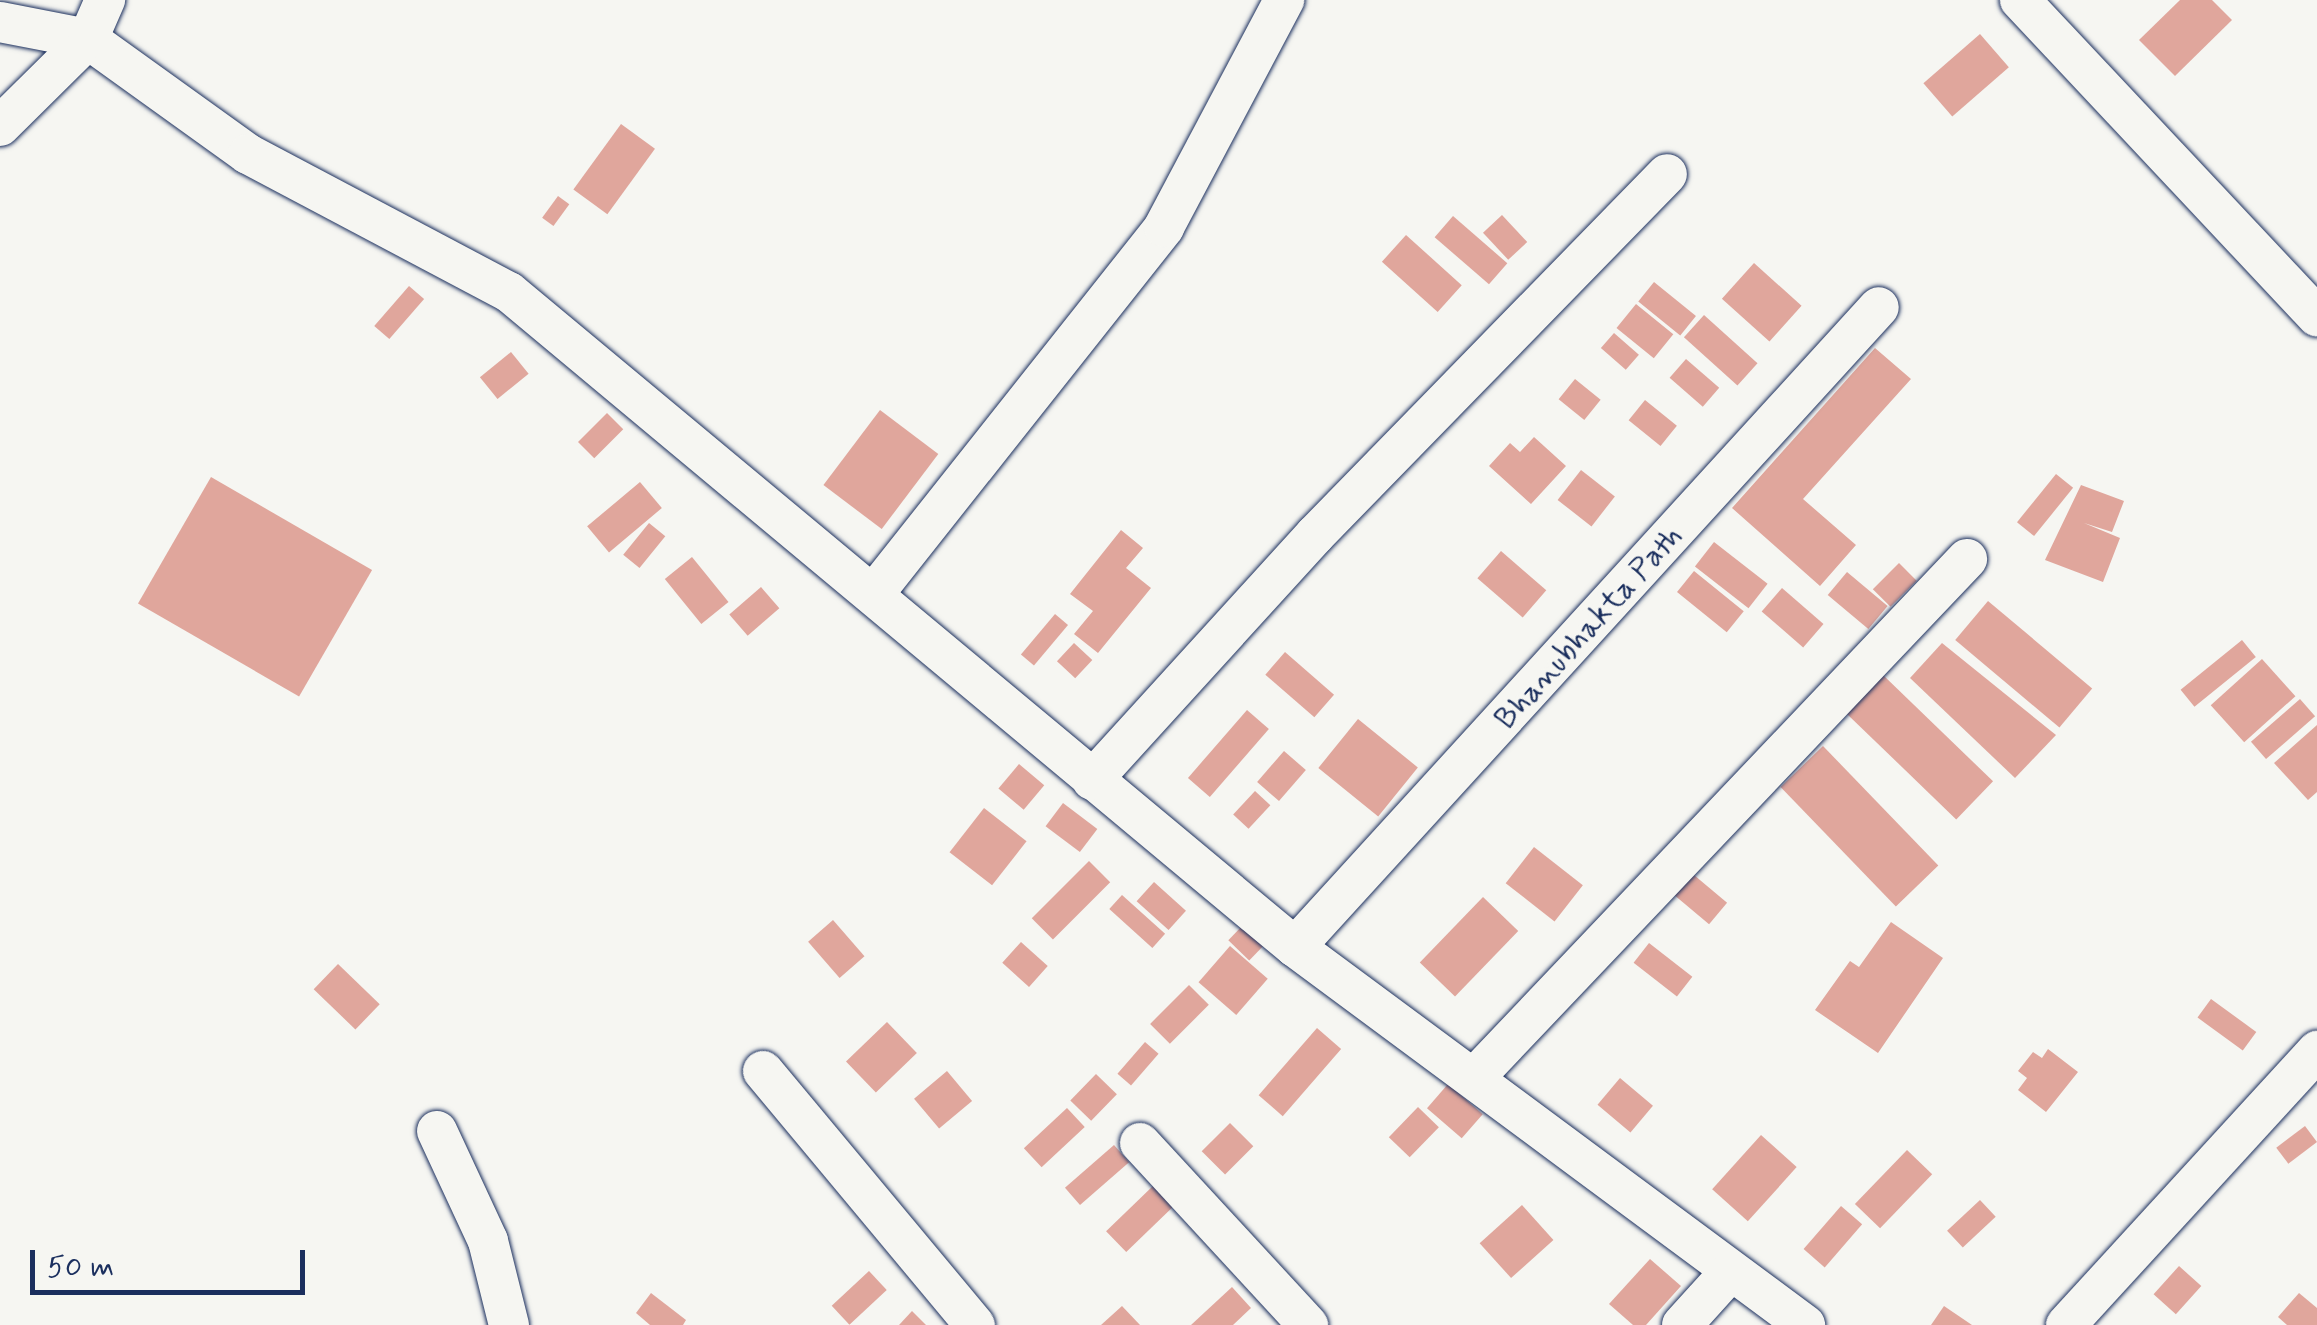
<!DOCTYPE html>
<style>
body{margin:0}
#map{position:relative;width:2317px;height:1325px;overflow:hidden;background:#f6f6f2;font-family:Mynerve,sans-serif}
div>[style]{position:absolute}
.building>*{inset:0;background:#e0a69c;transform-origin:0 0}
.roads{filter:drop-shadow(0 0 2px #1b2f5e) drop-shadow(0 0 2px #1b2f5e)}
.street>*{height:40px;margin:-20px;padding:0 20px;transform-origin:20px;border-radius:20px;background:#f6f6f2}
span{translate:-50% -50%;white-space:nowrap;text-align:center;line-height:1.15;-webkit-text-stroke:8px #f6f6f2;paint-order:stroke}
.street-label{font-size:32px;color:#1b2f5e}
.scale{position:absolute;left:30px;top:1250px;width:275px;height:45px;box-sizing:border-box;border:5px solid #1b2f5e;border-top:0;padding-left:12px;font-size:30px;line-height:35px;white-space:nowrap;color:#1b2f5e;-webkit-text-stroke:8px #f6f6f2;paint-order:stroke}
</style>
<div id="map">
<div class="building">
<div style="clip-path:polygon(2180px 0,2212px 0,2232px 20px,2175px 76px,2139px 40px)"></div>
<div style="left:1980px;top:34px;width:44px;height:75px;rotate:49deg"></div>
<div style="left:621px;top:124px;width:42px;height:81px;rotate:36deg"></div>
<div style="left:558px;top:196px;width:14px;height:27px;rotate:36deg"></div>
<div style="left:1502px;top:215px;width:37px;height:26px;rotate:47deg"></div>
<div style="left:1453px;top:216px;width:72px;height:28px;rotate:41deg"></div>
<div style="left:1406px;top:235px;width:75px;height:36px;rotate:42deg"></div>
<div style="left:1754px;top:263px;width:64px;height:48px;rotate:42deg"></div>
<div style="left:1654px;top:282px;width:54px;height:25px;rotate:39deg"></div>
<div style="left:409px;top:286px;width:20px;height:53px;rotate:41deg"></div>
<div style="left:1636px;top:304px;width:48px;height:31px;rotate:39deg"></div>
<div style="left:1704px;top:315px;width:72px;height:30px;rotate:42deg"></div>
<div style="left:1614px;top:333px;width:33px;height:20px;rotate:41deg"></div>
<div style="clip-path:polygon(1875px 348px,1911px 379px,1803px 499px,1856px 545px,1820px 586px,1732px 508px)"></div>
<div style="left:511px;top:352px;width:28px;height:40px;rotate:51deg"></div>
<div style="left:1686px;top:359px;width:44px;height:25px;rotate:41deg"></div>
<div style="left:1575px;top:379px;width:33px;height:26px;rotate:39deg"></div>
<div style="left:1645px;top:400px;width:41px;height:26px;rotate:39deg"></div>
<div style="left:880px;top:410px;width:73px;height:94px;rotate:37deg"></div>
<div style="left:607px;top:413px;width:23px;height:41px;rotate:45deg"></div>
<div style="clip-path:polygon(1534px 437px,1566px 466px,1531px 504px,1489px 466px,1510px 443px,1520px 452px)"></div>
<div style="left:1581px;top:470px;width:43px;height:38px;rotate:38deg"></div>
<div style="left:2056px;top:474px;width:22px;height:62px;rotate:39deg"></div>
<div style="left:211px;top:477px;width:186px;height:146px;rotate:30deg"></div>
<div style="left:640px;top:482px;width:34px;height:69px;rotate:50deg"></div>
<div style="clip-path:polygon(2081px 485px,2124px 501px,2112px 532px,2084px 523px,2120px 538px,2103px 582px,2045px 560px)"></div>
<div style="left:649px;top:523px;width:21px;height:41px;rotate:39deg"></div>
<div style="clip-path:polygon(1121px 530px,1143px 548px,1126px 568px,1151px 588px,1098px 653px,1074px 634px,1093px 611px,1070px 594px)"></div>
<div style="left:1714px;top:542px;width:68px;height:31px;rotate:38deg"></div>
<div style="left:1501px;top:551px;width:60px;height:36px;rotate:41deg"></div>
<div style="left:692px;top:557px;width:58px;height:35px;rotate:51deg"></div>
<div style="left:1899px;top:563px;width:25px;height:37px;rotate:45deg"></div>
<div style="left:1694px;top:571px;width:64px;height:27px;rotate:39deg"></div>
<div style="left:1847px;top:572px;width:53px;height:30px;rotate:40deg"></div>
<div style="left:761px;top:587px;width:28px;height:42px;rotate:49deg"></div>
<div style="left:1782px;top:588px;width:55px;height:31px;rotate:41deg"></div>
<div style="left:1988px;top:601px;width:136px;height:51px;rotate:40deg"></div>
<div style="left:1055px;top:614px;width:17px;height:53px;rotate:40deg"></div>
<div style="left:2242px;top:640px;width:22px;height:79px;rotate:51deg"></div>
<div style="left:1074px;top:643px;width:25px;height:25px;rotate:43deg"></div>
<div style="clip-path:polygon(1942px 643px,2056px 735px,2015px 778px,1910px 678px)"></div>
<div style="left:1285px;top:652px;width:65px;height:30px;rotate:41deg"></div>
<div style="left:2262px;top:659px;width:50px;height:69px;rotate:48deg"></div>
<div style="left:1883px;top:675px;width:153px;height:53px;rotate:44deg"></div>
<div style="left:2300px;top:699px;width:23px;height:65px;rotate:49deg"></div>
<div style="left:1247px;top:710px;width:29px;height:90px;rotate:41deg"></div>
<div style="left:1358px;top:719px;width:77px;height:63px;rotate:39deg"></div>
<div style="clip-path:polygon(2317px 725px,2317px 792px,2308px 800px,2274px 763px)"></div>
<div style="left:1823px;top:746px;width:166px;height:59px;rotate:46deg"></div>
<div style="left:1284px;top:751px;width:29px;height:41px;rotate:41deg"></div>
<div style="left:1019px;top:764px;width:33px;height:32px;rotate:40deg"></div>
<div style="left:1255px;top:791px;width:21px;height:32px;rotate:43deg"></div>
<div style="left:1063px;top:803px;width:43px;height:29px;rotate:37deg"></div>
<div style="left:984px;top:808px;width:54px;height:56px;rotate:38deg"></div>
<div style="left:1534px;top:847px;width:62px;height:46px;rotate:38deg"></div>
<div style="left:1089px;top:861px;width:30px;height:81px;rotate:45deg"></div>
<div style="left:1688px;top:870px;width:51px;height:28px;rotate:40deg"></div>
<div style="left:1154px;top:882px;width:43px;height:26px;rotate:42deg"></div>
<div style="left:1122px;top:895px;width:58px;height:19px;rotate:42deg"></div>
<div style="left:1483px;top:897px;width:49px;height:91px;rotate:44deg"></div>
<div style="left:833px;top:920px;width:48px;height:33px;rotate:49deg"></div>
<div style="clip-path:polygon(1891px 922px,1943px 958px,1878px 1053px,1815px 1010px,1850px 961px,1859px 967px)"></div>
<div style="left:1245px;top:923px;width:29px;height:24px;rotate:44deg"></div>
<div style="left:1021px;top:942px;width:36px;height:28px;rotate:42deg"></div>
<div style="left:1649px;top:943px;width:55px;height:25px;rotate:38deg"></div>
<div style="left:1230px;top:946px;width:50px;height:48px;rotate:41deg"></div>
<div style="left:338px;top:964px;width:58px;height:35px;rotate:44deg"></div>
<div style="left:1189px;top:985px;width:28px;height:55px;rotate:45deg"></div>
<div style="left:2211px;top:999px;width:56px;height:23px;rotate:36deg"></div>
<div style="left:887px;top:1022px;width:43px;height:57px;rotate:46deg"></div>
<div style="left:1317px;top:1028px;width:32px;height:89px;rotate:41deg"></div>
<div style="left:1145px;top:1042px;width:18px;height:42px;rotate:41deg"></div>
<div style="clip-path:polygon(2048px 1049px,2078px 1072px,2046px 1112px,2018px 1090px,2027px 1078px,2018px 1071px,2033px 1052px,2042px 1058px)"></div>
<div style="left:947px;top:1071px;width:39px;height:43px;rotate:50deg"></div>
<div style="left:1096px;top:1074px;width:29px;height:37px;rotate:44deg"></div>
<div style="left:1620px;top:1078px;width:43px;height:35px;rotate:40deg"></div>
<div style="left:1448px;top:1084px;width:46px;height:32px;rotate:41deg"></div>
<div style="left:1418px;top:1107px;width:29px;height:42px;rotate:44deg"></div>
<div style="left:1067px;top:1108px;width:26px;height:59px;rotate:47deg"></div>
<div style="left:1230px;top:1123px;width:33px;height:40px;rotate:45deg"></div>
<div style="left:2305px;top:1126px;width:20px;height:36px;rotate:53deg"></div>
<div style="left:1761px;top:1135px;width:48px;height:73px;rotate:42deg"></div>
<div style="left:1114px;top:1145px;width:23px;height:65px;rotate:49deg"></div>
<div style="left:1907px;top:1150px;width:35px;height:75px;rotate:44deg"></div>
<div style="left:1155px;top:1184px;width:29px;height:68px;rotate:46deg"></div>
<div style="left:1980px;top:1200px;width:23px;height:45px;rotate:47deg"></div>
<div style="left:1522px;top:1205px;width:47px;height:57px;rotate:48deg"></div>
<div style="left:1841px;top:1206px;width:28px;height:57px;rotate:41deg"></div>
<div style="clip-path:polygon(1650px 1259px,1681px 1286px,1646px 1325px,1633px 1325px,1609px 1304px)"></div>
<div style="left:2179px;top:1266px;width:30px;height:38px;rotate:42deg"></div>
<div style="left:869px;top:1271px;width:26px;height:51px;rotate:47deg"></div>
<div style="clip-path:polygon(1232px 1287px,1251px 1308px,1233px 1325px,1191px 1325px)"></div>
<div style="clip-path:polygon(651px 1293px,686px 1320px,683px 1325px,650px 1325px,636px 1313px)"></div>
<div style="clip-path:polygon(2299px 1293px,2317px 1308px,2317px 1325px,2287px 1325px,2278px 1317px)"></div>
<div style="clip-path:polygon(1122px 1306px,1140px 1325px,1101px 1325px)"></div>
<div style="clip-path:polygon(1944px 1306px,1972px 1325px,1931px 1325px)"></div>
<div style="clip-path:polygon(912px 1311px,926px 1325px,899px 1325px)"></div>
</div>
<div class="roads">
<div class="street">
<div style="left:2020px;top:0;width:434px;rotate:46.8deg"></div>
<div style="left:0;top:22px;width:90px;rotate:10.9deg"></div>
<div style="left:88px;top:39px;width:197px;rotate:35.7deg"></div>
<div style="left:248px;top:154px;width:295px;rotate:27.9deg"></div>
<div style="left:509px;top:292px;width:1023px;rotate:39.81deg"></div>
<div style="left:1295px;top:947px;width:635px;rotate:36.54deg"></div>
<div style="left:0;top:126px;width:124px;rotate:-44.7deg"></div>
<div style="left:88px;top:39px;width:43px;rotate:-66.4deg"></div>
<div style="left:876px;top:591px;width:464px;rotate:-51.6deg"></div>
<div style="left:1164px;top:227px;width:257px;rotate:-62.1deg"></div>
<div style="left:1092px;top:780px;width:331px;rotate:-47.7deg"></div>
<div style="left:1315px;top:535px;width:504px;rotate:-45.72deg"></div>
<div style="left:1295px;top:947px;width:866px;rotate:-47.62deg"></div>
<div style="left:763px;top:1071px;width:331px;rotate:50.2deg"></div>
<div style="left:1474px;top:1078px;width:716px;rotate:-46.47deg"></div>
<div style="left:437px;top:1131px;width:121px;rotate:65.1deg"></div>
<div style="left:488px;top:1241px;width:87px;rotate:76deg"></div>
<div style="left:1140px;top:1143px;width:248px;rotate:47.3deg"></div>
<div style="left:1682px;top:1325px;width:70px;rotate:-47.9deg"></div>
<div style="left:2066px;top:1325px;width:372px;rotate:-47.5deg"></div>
</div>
</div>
<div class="street-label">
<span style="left:1589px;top:628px;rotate:-48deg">Bhanubhakta Path</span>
</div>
<div class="scale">50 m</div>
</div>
